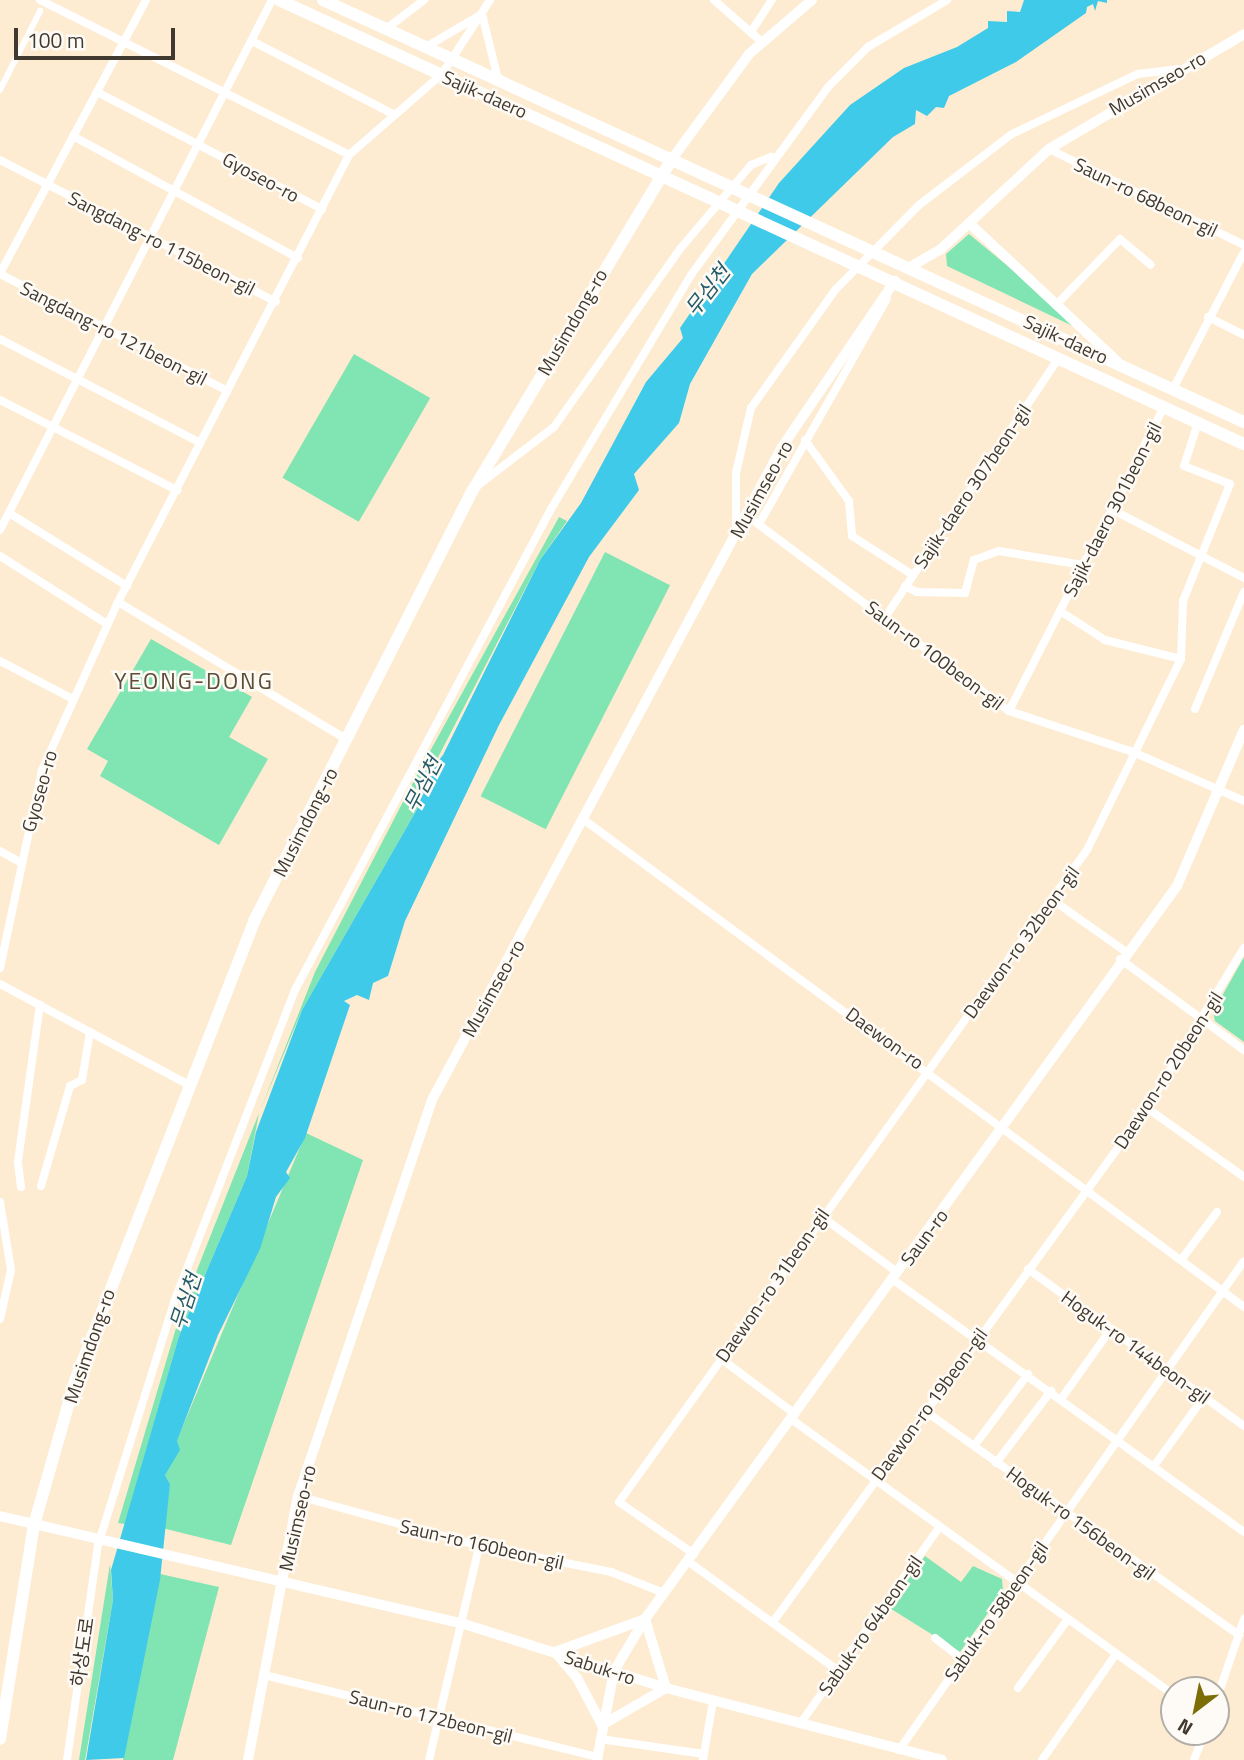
<!DOCTYPE html>
<meta charset="utf-8">
<style>
body{margin:0}
#map{position:relative;width:1244px;height:1760px;overflow:hidden;background:#fdecd1;font-family:"Titillium Web","Noto Sans KR",sans-serif}
div>[style]{position:absolute}
.green>*{inset:0;background:#80e4b3;transform-origin:0 0}
.water>*{inset:0;background:#40cae9}
.pedestrian>*{height:6px;margin:-3px;padding:0 3px;transform-origin:3px;border-radius:3px;background:#fff}
.minor>*{height:8px;margin:-4px;padding:0 4px;transform-origin:4px;border-radius:4px;background:#fff}
.tertiary>*{height:10px;margin:-5px;padding:0 5px;transform-origin:5px;border-radius:5px;background:#fff}
.secondary>*{height:12px;margin:-6px;padding:0 6px;transform-origin:6px;border-radius:6px;background:#fff}
span{translate:-50% -50%;white-space:nowrap;text-align:center;line-height:1.15;-webkit-text-stroke:5px #fefbf6;paint-order:stroke}
.street-label{font-size:19px;color:#40392f}
.water-label{font-size:21px;color:#245b68;font-style:italic}
.quarter-label{font-size:23px;color:#5b4d36;letter-spacing:2px}
.north{position:absolute;left:1160px;top:1676px;width:70px;height:70px;box-sizing:border-box;background:#fefbf6;border:2px solid #b2ada6;border-radius:50%;rotate:212deg;font-size:19px;font-weight:700;line-height:28px;text-align:center;color:#40392f}
.north::after{content:'';display:block;margin:auto;width:24px;height:32px;background:#7c6d07;clip-path:polygon(50% 0,100% 100%,50% 72%,0 100%)}
.scale{position:absolute;left:14px;top:28px;width:161px;height:32px;box-sizing:border-box;border:4px solid #40392f;border-top:0;padding-left:9px;font-size:21px;line-height:24px;white-space:nowrap;color:#40392f;-webkit-text-stroke:5px #fefbf6;paint-order:stroke}
</style>
<div id="map">
<div class="green">
<div style="clip-path:polygon(969px 234px,1049px 300px,1077px 328px,947px 266px,946px 254px)"></div>
<div style="left:354px;top:354px;width:88px;height:143px;rotate:30deg"></div>
<div style="clip-path:polygon(559px 517px,567px 521px,540px 560px,432px 769px,423px 764px)"></div>
<div style="left:605px;top:552px;width:73px;height:274px;rotate:27deg"></div>
<div style="clip-path:polygon(151px 639px,252px 697px,229px 737px,268px 759px,219px 845px,100px 776px,108px 761px,87px 749px)"></div>
<div style="clip-path:polygon(421px 767px,430px 772px,420px 784px,420px 804px,302px 1010px,260px 1111px,315px 972px)"></div>
<div style="clip-path:polygon(1244px 957px,1244px 1042px,1215px 1021px,1213px 1012px)"></div>
<div style="clip-path:polygon(259px 1113px,247px 1176px,179px 1336px,125px 1524px,118px 1523px,182px 1308px)"></div>
<div style="clip-path:polygon(306px 1133px,363px 1160px,231px 1545px,162px 1528px,170px 1484px,165px 1475px,177px 1440px)"></div>
<div style="clip-path:polygon(925px 1556px,961px 1582px,973px 1566px,1002px 1579px,1003px 1592px,960px 1652px,888px 1607px)"></div>
<div style="clip-path:polygon(110px 1564px,113px 1600px,85px 1760px,79px 1760px)"></div>
<div style="clip-path:polygon(160px 1574px,219px 1587px,173px 1760px,123px 1760px)"></div>
</div>
<div class="water">
<div style="clip-path:polygon(1024px 0,1107px 0,1107px 3px,1098px 1px,1095px 11px,1093px 4px,1087px 7px,1086px 13px,1016px 62px,949px 96px,944px 108px,936px 107px,927px 116px,916px 110px,915px 124px,893px 137px,752px 274px,690px 384px,679px 423px,634px 474px,639px 490px,589px 557px,499px 725px,405px 921px,388px 976px,373px 983px,369px 1000px,357px 995px,344px 1001px,350px 1005px,305px 1138px,286px 1172px,290px 1178px,276px 1197px,260px 1249px,218px 1335px,177px 1441px,180px 1450px,165px 1475px,170px 1484px,160px 1580px,124px 1758px,86px 1760px,113px 1600px,111px 1570px,179px 1336px,247px 1176px,256px 1132px,302px 1010px,420px 804px,420px 784px,443px 755px,540px 560px,581px 503px,646px 382px,683px 338px,680px 328px,779px 183px,850px 105px,904px 68px,957px 47px,988px 28px,988px 21px,1007px 22px,1007px 11px,1020px 12px)"></div>
</div>
<div class="pedestrian">
<div style="left:0;top:90px;width:89px;rotate:-63.1deg"></div>
</div>
<div class="minor">
<div style="left:40px;top:0;width:346px;rotate:26.6deg"></div>
<div style="left:146px;top:0;width:310px;rotate:118.1deg"></div>
<div style="left:0;top:274px;width:256px;rotate:27.2deg"></div>
<div style="left:714px;top:0;width:65px;rotate:41.3deg"></div>
<div style="left:386px;top:29px;width:48px;rotate:-37.3deg"></div>
<div style="left:751px;top:32px;width:38px;rotate:-57deg"></div>
<div style="left:252px;top:41px;width:159px;rotate:27.4deg"></div>
<div style="left:426px;top:47px;width:65px;rotate:-30.5deg"></div>
<div style="left:482px;top:14px;width:67px;rotate:76.2deg"></div>
<div style="left:97px;top:92px;width:254px;rotate:27.5deg"></div>
<div style="left:73px;top:136px;width:256px;rotate:28.5deg"></div>
<div style="left:1049px;top:149px;width:217px;rotate:26.2deg"></div>
<div style="left:0;top:160px;width:310px;rotate:27.2deg"></div>
<div style="left:1056px;top:305px;width:92px;rotate:-45.9deg"></div>
<div style="left:1120px;top:239px;width:40px;rotate:40deg"></div>
<div style="left:1208px;top:317px;width:40px;rotate:26.6deg"></div>
<div style="left:0;top:339px;width:226px;rotate:27.4deg"></div>
<div style="left:1173px;top:389px;width:154px;rotate:-62.6deg"></div>
<div style="left:0;top:400px;width:199px;rotate:27deg"></div>
<div style="left:805px;top:440px;width:75px;rotate:54.2deg"></div>
<div style="left:849px;top:501px;width:35px;rotate:85deg"></div>
<div style="left:852px;top:536px;width:72px;rotate:32.6deg"></div>
<div style="left:481px;top:483px;width:92px;rotate:-37.5deg"></div>
<div style="left:554px;top:427px;width:218px;rotate:-54.7deg"></div>
<div style="left:680px;top:249px;width:110px;rotate:-49.8deg"></div>
<div style="left:751px;top:165px;width:22px;rotate:-22deg"></div>
<div style="left:1111px;top:509px;width:150px;rotate:27.4deg"></div>
<div style="left:9px;top:513px;width:139px;rotate:31.7deg"></div>
<div style="left:746px;top:515px;width:328px;rotate:36.7deg"></div>
<div style="left:1009px;top:711px;width:131px;rotate:18.3deg"></div>
<div style="left:1133px;top:752px;width:121px;rotate:23.8deg"></div>
<div style="left:759px;top:524px;width:259px;rotate:-60.4deg"></div>
<div style="left:0;top:530px;width:596px;rotate:-62.83deg"></div>
<div style="left:736px;top:530px;width:57px;rotate:-90deg"></div>
<div style="left:736px;top:473px;width:67px;rotate:-77deg"></div>
<div style="left:751px;top:408px;width:146px;rotate:-54.5deg"></div>
<div style="left:836px;top:289px;width:118px;rotate:-45.3deg"></div>
<div style="left:919px;top:205px;width:117px;rotate:-37.4deg"></div>
<div style="left:1012px;top:134px;width:140px;rotate:-25.5deg"></div>
<div style="left:1138px;top:74px;width:41px;rotate:-7deg"></div>
<div style="left:0;top:556px;width:127px;rotate:32.4deg"></div>
<div style="left:905px;top:586px;width:13px;rotate:27deg"></div>
<div style="left:917px;top:592px;width:48px;rotate:1.2deg"></div>
<div style="left:965px;top:593px;width:34px;rotate:-75deg"></div>
<div style="left:974px;top:560px;width:27px;rotate:-20deg"></div>
<div style="left:999px;top:551px;width:85px;rotate:9.5deg"></div>
<div style="left:118px;top:602px;width:266px;rotate:31deg"></div>
<div style="left:1060px;top:611px;width:54px;rotate:32.8deg"></div>
<div style="left:1105px;top:640px;width:78px;rotate:14deg"></div>
<div style="left:886px;top:616px;width:311px;rotate:-56.2deg"></div>
<div style="left:0;top:661px;width:80px;rotate:27.5deg"></div>
<div style="left:1195px;top:709px;width:127px;rotate:-67.3deg"></div>
<div style="left:1009px;top:711px;width:341px;rotate:-63deg"></div>
<div style="left:587px;top:822px;width:817px;rotate:36.43deg"></div>
<div style="left:0;top:851px;width:23px;rotate:29deg"></div>
<div style="left:1054px;top:901px;width:88px;rotate:35.3deg"></div>
<div style="left:1120px;top:959px;width:154px;rotate:36.3deg"></div>
<div style="left:0;top:968px;width:202px;rotate:-78deg"></div>
<div style="left:42px;top:770px;width:184px;rotate:-65.7deg"></div>
<div style="left:118px;top:602px;width:503px;rotate:-62.67deg"></div>
<div style="left:349px;top:155px;width:123px;rotate:-41.1deg"></div>
<div style="left:442px;top:74px;width:88px;rotate:-57deg"></div>
<div style="left:0;top:984px;width:212px;rotate:28.1deg"></div>
<div style="left:1147px;top:1108px;width:119px;rotate:35.4deg"></div>
<div style="left:41px;top:1186px;width:104px;rotate:-73.8deg"></div>
<div style="left:70px;top:1086px;width:13px;rotate:-27deg"></div>
<div style="left:82px;top:1080px;width:49px;rotate:-80.5deg"></div>
<div style="left:21px;top:1187px;width:26px;rotate:-97deg"></div>
<div style="left:18px;top:1161px;width:158px;rotate:-82deg"></div>
<div style="left:0;top:1202px;width:69px;rotate:80.8deg"></div>
<div style="left:11px;top:1270px;width:50px;rotate:102.7deg"></div>
<div style="left:821px;top:1216px;width:94px;rotate:36.4deg"></div>
<div style="left:1181px;top:1260px;width:60px;rotate:-53.1deg"></div>
<div style="left:1028px;top:1269px;width:267px;rotate:36deg"></div>
<div style="left:892px;top:1279px;width:433px;rotate:35.7deg"></div>
<div style="left:720px;top:1358px;width:94px;rotate:36.7deg"></div>
<div style="left:1061px;top:1399px;width:86px;rotate:-54.5deg"></div>
<div style="left:925px;top:1411px;width:386px;rotate:35.5deg"></div>
<div style="left:791px;top:1419px;width:472px;rotate:35.8deg"></div>
<div style="left:974px;top:1446px;width:90px;rotate:-53.1deg"></div>
<div style="left:996px;top:1463px;width:91px;rotate:-52.6deg"></div>
<div style="left:1154px;top:1466px;width:85px;rotate:-54.1deg"></div>
<div style="left:298px;top:1496px;width:188px;rotate:15.4deg"></div>
<div style="left:479px;top:1546px;width:135px;rotate:11.1deg"></div>
<div style="left:611px;top:1572px;width:57px;rotate:21.6deg"></div>
<div style="left:694px;top:1554px;width:91px;rotate:-145.3deg"></div>
<div style="left:619px;top:1502px;width:803px;rotate:-54.33deg"></div>
<div style="left:1087px;top:850px;width:213px;rotate:-63.8deg"></div>
<div style="left:1181px;top:659px;width:58px;rotate:-88deg"></div>
<div style="left:1183px;top:601px;width:126px;rotate:-68.1deg"></div>
<div style="left:1230px;top:484px;width:49px;rotate:-158.6deg"></div>
<div style="left:1184px;top:466px;width:46px;rotate:-72.3deg"></div>
<div style="left:689px;top:1562px;width:183px;rotate:36.1deg"></div>
<div style="left:773px;top:1622px;width:636px;rotate:-53.96deg"></div>
<div style="left:1147px;top:1108px;width:187px;rotate:-58.8deg"></div>
<div style="left:935px;top:1638px;width:34px;rotate:38deg"></div>
<div style="left:264px;top:1675px;width:344px;rotate:13.8deg"></div>
<div style="left:1018px;top:1688px;width:85px;rotate:-54.1deg"></div>
<div style="left:1216px;top:1701px;width:87px;rotate:-71.1deg"></div>
<div style="left:800px;top:1724px;width:242px;rotate:-54.7deg"></div>
<div style="left:600px;top:1739px;width:105px;rotate:8.2deg"></div>
<div style="left:899px;top:1750px;width:598px;rotate:-54.8deg"></div>
<div style="left:67px;top:1760px;width:217px;rotate:-81.8deg"></div>
<div style="left:98px;top:1545px;width:255px;rotate:-72.6deg"></div>
<div style="left:174px;top:1302px;width:335px;rotate:-68.8deg"></div>
<div style="left:295px;top:990px;width:545px;rotate:-61.98deg"></div>
<div style="left:551px;top:509px;width:273px;rotate:-59.1deg"></div>
<div style="left:691px;top:275px;width:233px;rotate:-53.9deg"></div>
<div style="left:828px;top:87px;width:57px;rotate:-45deg"></div>
<div style="left:868px;top:47px;width:92px;rotate:-30.7deg"></div>
<div style="left:429px;top:1760px;width:220px;rotate:-76.8deg"></div>
<div style="left:703px;top:1760px;width:60px;rotate:-80.4deg"></div>
<div style="left:1042px;top:1760px;width:129px;rotate:-55.1deg"></div>
<div style="left:1194px;top:1760px;width:30px;rotate:-69deg"></div>
</div>
<div class="tertiary">
<div style="left:672px;top:159px;width:130px;rotate:-53.7deg"></div>
<div style="left:749px;top:54px;width:83px;rotate:-40.6deg"></div>
<div style="left:969px;top:223px;width:204px;rotate:43deg"></div>
<div style="left:910px;top:267px;width:34px;rotate:-30deg"></div>
<div style="left:940px;top:250px;width:149px;rotate:-42.8deg"></div>
<div style="left:1049px;top:149px;width:226px;rotate:-30.5deg"></div>
<div style="left:0;top:1516px;width:476px;rotate:13.1deg"></div>
<div style="left:464px;top:1624px;width:212px;rotate:17.6deg"></div>
<div style="left:666px;top:1688px;width:285px;rotate:14.6deg"></div>
<div style="left:645px;top:1619px;width:72px;rotate:73.1deg"></div>
<div style="left:666px;top:1688px;width:74px;rotate:150deg"></div>
<div style="left:602px;top:1725px;width:53px;rotate:-118deg"></div>
<div style="left:577px;top:1678px;width:34px;rotate:-130deg"></div>
<div style="left:555px;top:1652px;width:96px;rotate:-20.1deg"></div>
<div style="left:248px;top:1760px;width:269px;rotate:-79.3deg"></div>
<div style="left:298px;top:1496px;width:420px;rotate:-71.3deg"></div>
<div style="left:433px;top:1098px;width:739px;rotate:-61.8deg"></div>
<div style="left:782px;top:447px;width:201px;rotate:-55.8deg"></div>
<div style="left:597px;top:1760px;width:91px;rotate:-79.2deg"></div>
<div style="left:614px;top:1671px;width:61px;rotate:-59.2deg"></div>
<div style="left:645px;top:1619px;width:906px;rotate:-54.03deg"></div>
<div style="left:1177px;top:886px;width:170px;rotate:-66.8deg"></div>
</div>
<div class="secondary">
<div style="left:279px;top:0;width:1062px;rotate:24.71deg"></div>
<div style="left:323px;top:0;width:1013px;rotate:24.62deg"></div>
<div style="left:0;top:1739px;width:217px;rotate:-81deg"></div>
<div style="left:34px;top:1525px;width:150px;rotate:-74.1deg"></div>
<div style="left:75px;top:1381px;width:494px;rotate:-68.7deg"></div>
<div style="left:254px;top:921px;width:483px;rotate:-63.1deg"></div>
<div style="left:473px;top:490px;width:386px;rotate:-59deg"></div>
</div>
<div class="street-label">
<span style="left:1157px;top:83px;rotate:-30deg">Musimseo-ro</span>
<span style="left:485px;top:94px;rotate:24deg">Sajik-daero</span>
<span style="left:261px;top:177px;rotate:28deg">Gyoseo-ro</span>
<span style="left:1146px;top:197px;rotate:26deg">Saun-ro 68beon-gil</span>
<span style="left:162px;top:243px;rotate:27deg">Sangdang-ro 115beon-gil</span>
<span style="left:572px;top:322px;rotate:-60deg">Musimdong-ro</span>
<span style="left:114px;top:333px;rotate:27deg">Sangdang-ro 121beon-gil</span>
<span style="left:1066px;top:339px;rotate:25deg">Sajik-daero</span>
<span style="left:972px;top:486px;rotate:-56deg">Sajik-daero 307beon-gil</span>
<span style="left:761px;top:489px;rotate:-61deg">Musimseo-ro</span>
<span style="left:1112px;top:509px;rotate:-63deg">Sajik-daero 301beon-gil</span>
<span style="left:935px;top:655px;rotate:37deg">Saun-ro 100beon-gil</span>
<span style="left:39px;top:791px;rotate:-74deg">Gyoseo-ro</span>
<span style="left:305px;top:822px;rotate:-63deg">Musimdong-ro</span>
<span style="left:1021px;top:942px;rotate:-54deg">Daewon-ro 32beon-gil</span>
<span style="left:493px;top:988px;rotate:-61deg">Musimseo-ro</span>
<span style="left:885px;top:1038px;rotate:36deg">Daewon-ro</span>
<span style="left:1168px;top:1070px;rotate:-57deg">Daewon-ro 20beon-gil</span>
<span style="left:924px;top:1237px;rotate:-53deg">Saun-ro</span>
<span style="left:772px;top:1285px;rotate:-55deg">Daewon-ro 31beon-gil</span>
<span style="left:89px;top:1346px;rotate:-71deg">Musimdong-ro</span>
<span style="left:1136px;top:1347px;rotate:36deg">Hoguk-ro 144beon-gil</span>
<span style="left:929px;top:1404px;rotate:-54deg">Daewon-ro 19beon-gil</span>
<span style="left:297px;top:1518px;rotate:-77deg">Musimseo-ro</span>
<span style="left:1081px;top:1523px;rotate:36deg">Hoguk-ro 156beon-gil</span>
<span style="left:482px;top:1544px;rotate:13deg">Saun-ro 160beon-gil</span>
<span style="left:996px;top:1611px;rotate:-55deg">Sabuk-ro 58beon-gil</span>
<span style="left:870px;top:1625px;rotate:-55deg">Sabuk-ro 64beon-gil</span>
<span style="left:82px;top:1652px;rotate:-82deg">하상도로</span>
<span style="left:600px;top:1667px;rotate:18deg">Sabuk-ro</span>
<span style="left:431px;top:1716px;rotate:14deg">Saun-ro 172beon-gil</span>
</div>
<div class="water-label">
<span style="left:707px;top:290px;rotate:-52deg">무심천</span>
<span style="left:422px;top:784px;rotate:-63deg">무심천</span>
<span style="left:185px;top:1301px;rotate:-72deg">무심천</span>
</div>
<div class="quarter-label">
<span style="left:194px;top:681px">YEONG-DONG</span>
</div>
<div class="north">N</div>
<div class="scale">100 m</div>
</div>
